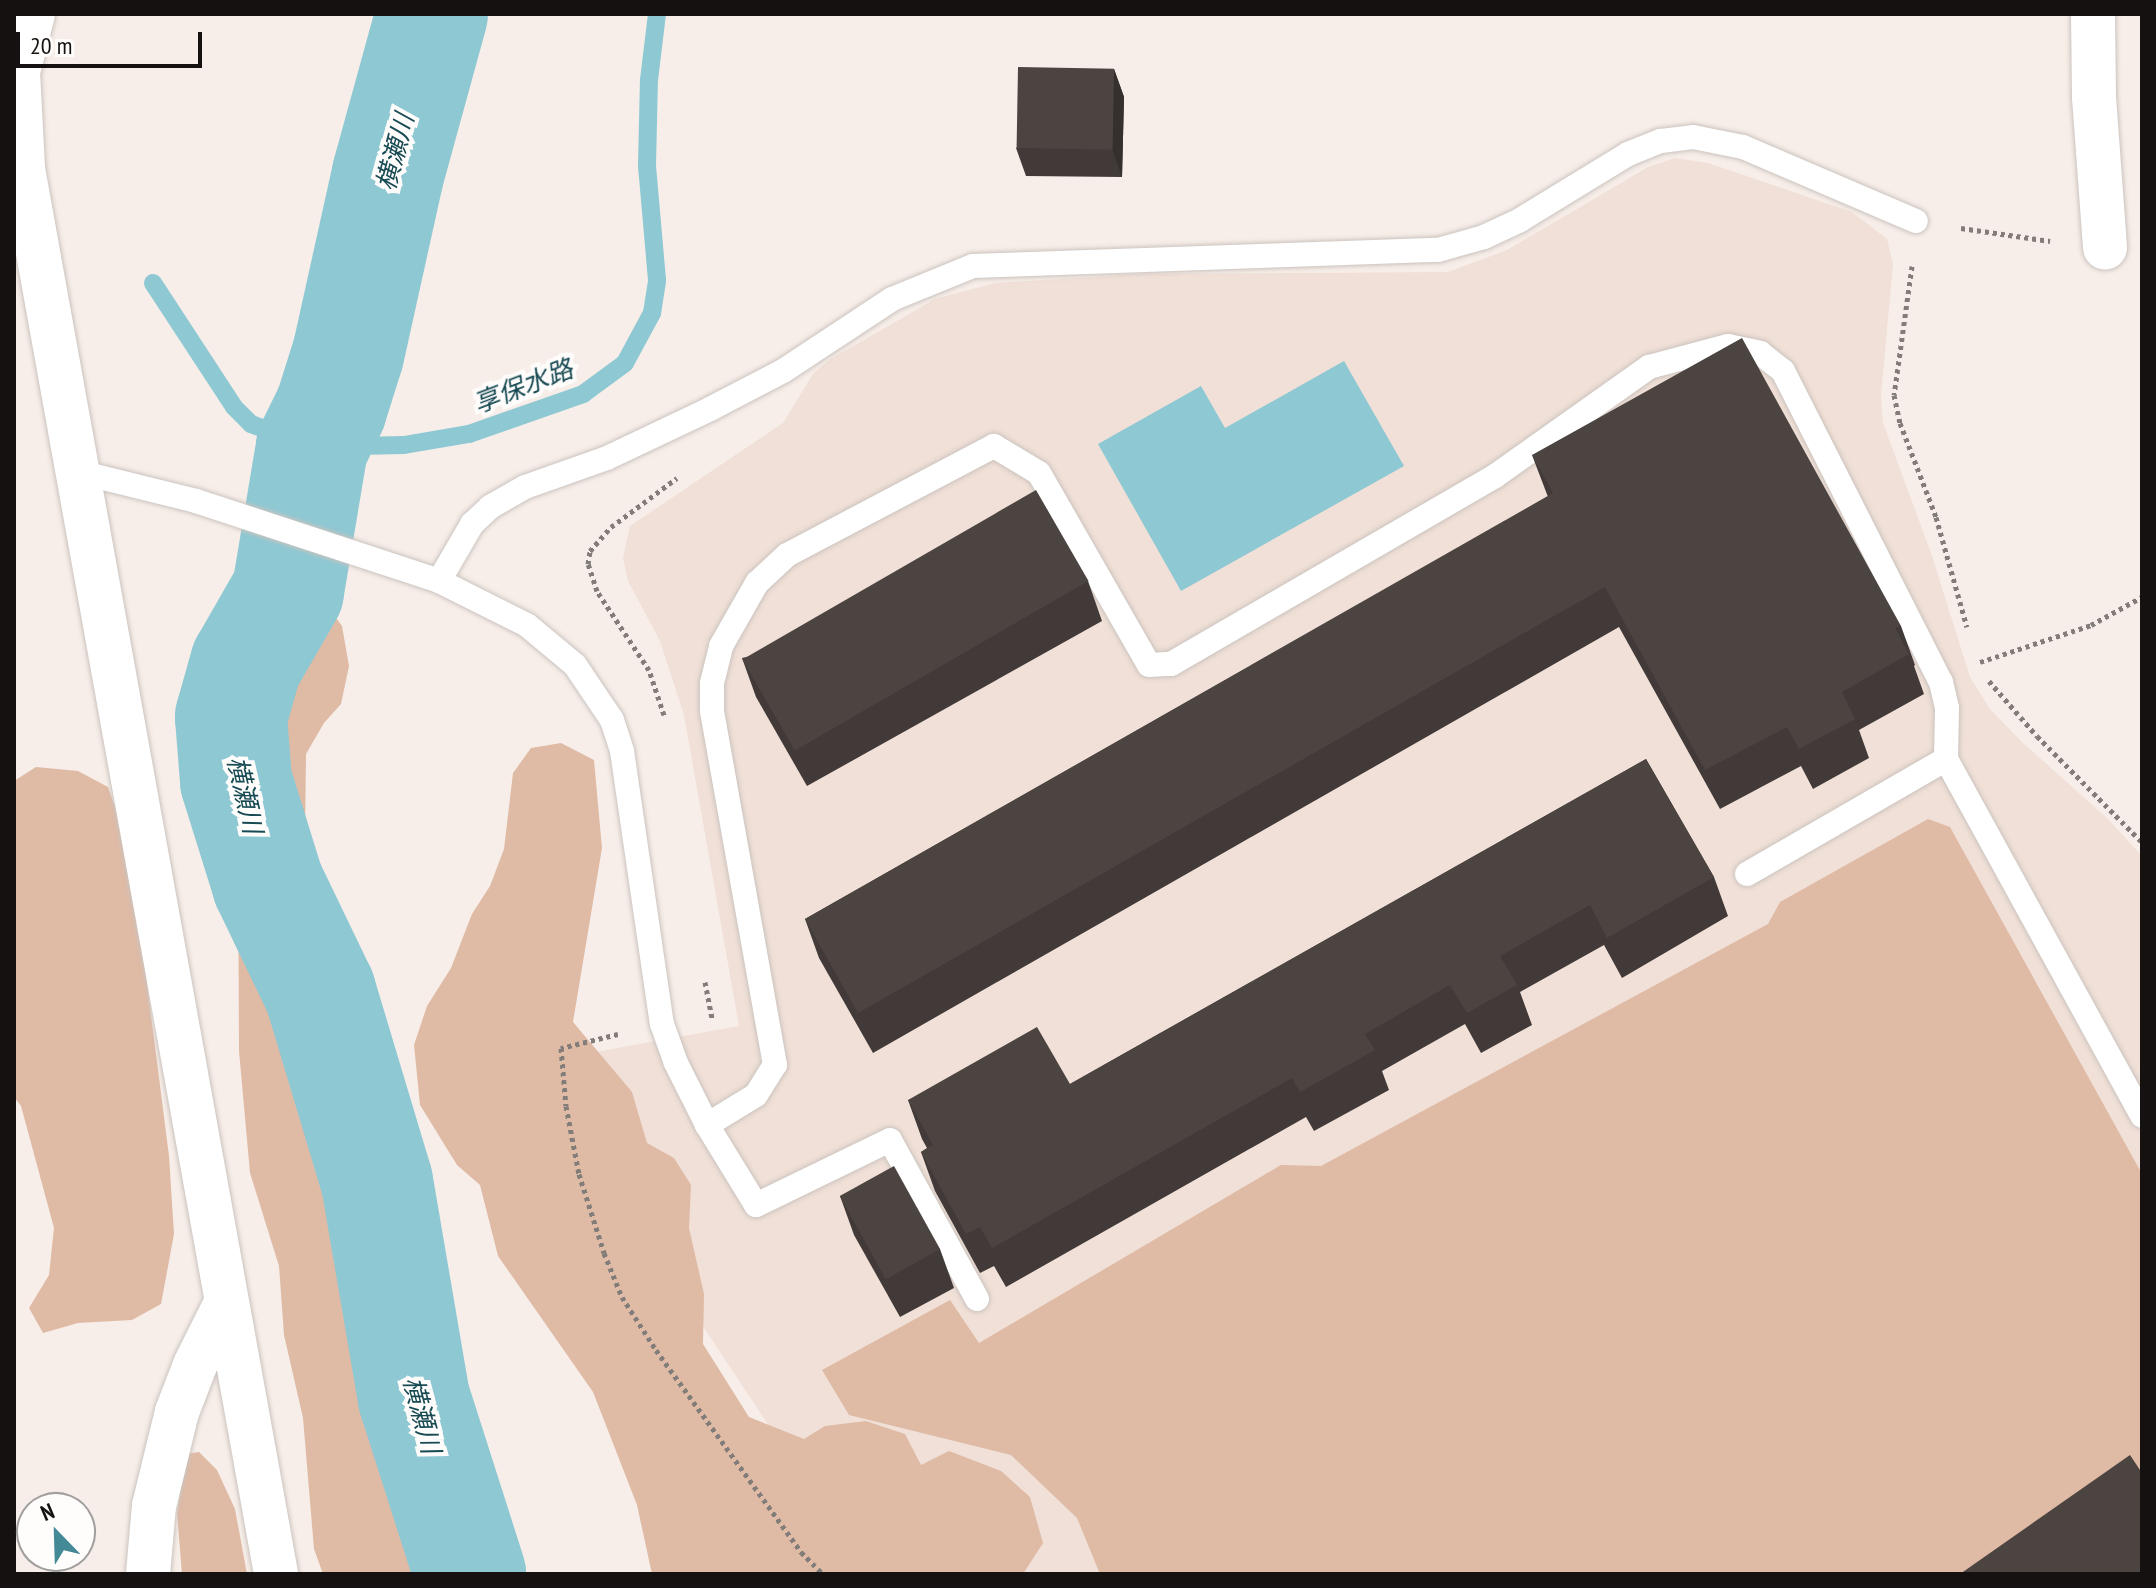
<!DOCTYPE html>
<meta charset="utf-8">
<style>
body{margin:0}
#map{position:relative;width:2156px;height:1588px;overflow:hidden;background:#f7eee9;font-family:"PT Sans Narrow","Noto Sans JP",sans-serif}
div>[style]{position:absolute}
.built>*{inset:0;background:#f0e0d7}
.green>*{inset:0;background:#dfbaa5}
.water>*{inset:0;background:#8ec8d3}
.stream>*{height:18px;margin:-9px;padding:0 9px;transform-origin:9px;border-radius:9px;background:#8ec8d3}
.river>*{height:112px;margin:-56px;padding:0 56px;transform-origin:56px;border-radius:56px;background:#8ec8d3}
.path>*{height:5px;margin-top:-2.5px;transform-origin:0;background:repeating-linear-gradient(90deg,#837d7a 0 4px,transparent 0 8px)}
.roads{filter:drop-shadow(0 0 2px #cbc3be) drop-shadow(0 0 2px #cbc3be)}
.service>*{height:24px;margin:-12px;padding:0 12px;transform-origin:12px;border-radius:12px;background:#fff}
.minor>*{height:44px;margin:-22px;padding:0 22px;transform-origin:22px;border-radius:22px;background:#fff}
.wall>*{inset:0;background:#413a38}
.shaded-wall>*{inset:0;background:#35302e}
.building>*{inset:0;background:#4c4441;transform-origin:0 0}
span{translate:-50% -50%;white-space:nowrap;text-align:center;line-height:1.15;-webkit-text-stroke:8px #fffdfc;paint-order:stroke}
.water-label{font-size:26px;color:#174a53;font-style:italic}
.frame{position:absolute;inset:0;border:16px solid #141110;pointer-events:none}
.north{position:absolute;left:16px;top:1492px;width:80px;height:80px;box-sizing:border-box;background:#fffdfc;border:2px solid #a19f9e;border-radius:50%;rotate:337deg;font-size:22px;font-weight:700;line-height:32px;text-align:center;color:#141110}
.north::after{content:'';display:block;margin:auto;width:28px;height:36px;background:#448996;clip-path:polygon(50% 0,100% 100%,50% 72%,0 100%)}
.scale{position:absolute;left:16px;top:32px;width:186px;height:36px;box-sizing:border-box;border:4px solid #141110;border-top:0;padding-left:10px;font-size:24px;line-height:28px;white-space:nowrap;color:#141110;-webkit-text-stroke:6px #fffdfc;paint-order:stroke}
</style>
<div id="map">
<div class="built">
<div style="clip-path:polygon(1675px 158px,1708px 163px,1852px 212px,1887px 239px,1893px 264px,1881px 395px,1883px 423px,1931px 553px,1970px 677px,1990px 709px,2022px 742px,2108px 819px,2142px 856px,2142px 1492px,2014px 1574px,944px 1574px,810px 1488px,624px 1207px,590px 1053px,739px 1026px,684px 715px,660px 641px,628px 581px,623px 558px,630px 526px,783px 423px,813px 374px,829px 360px,935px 299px,995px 283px,1141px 274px,1448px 272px,1507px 250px,1648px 167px)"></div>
</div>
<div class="green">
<div style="clip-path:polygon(299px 603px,326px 604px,342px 626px,349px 666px,341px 704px,324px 723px,306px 754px,304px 915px,325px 966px,361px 1119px,393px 1350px,410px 1427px,426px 1478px,461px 1548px,468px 1574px,323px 1574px,314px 1549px,303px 1418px,284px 1335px,279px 1266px,250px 1173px,239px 1051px,238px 828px,249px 807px,263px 676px,285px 620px)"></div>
<div style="clip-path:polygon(561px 743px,594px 760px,602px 848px,573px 1022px,632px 1092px,647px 1143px,674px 1158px,691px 1185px,689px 1228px,704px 1294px,703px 1344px,749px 1417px,804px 1439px,825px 1426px,866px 1421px,905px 1434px,921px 1465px,949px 1451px,1001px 1471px,1030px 1497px,1043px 1543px,1023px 1574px,652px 1574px,637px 1505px,593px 1392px,498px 1256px,480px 1185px,457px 1165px,420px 1105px,414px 1045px,427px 1006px,451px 968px,472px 914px,490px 886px,504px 849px,513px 773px,531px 748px)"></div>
<div style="clip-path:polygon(36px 767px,78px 771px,108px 787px,118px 815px,144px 960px,169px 1156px,174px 1234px,161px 1304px,132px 1320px,78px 1323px,43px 1333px,29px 1308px,49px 1275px,54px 1228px,21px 1106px,14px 1097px,14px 781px)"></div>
<div style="clip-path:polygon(1928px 819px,1950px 827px,2142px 1174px,2142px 1495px,2021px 1574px,1100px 1574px,1077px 1518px,1011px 1455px,849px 1415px,822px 1370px,950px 1300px,979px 1343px,1281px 1165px,1321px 1166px,1768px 924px,1780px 902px)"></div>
<div style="clip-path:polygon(199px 1452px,217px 1470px,235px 1509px,247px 1574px,182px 1574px,177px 1513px,186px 1454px)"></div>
</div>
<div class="water">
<div style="clip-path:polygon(1344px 361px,1404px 466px,1181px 591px,1098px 444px,1201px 386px,1225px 428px)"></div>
</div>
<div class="stream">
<div style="left:153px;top:283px;width:148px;rotate:56.8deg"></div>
<div style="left:234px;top:407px;width:24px;rotate:45deg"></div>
<div style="left:251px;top:424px;width:65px;rotate:20.7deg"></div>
<div style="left:312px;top:447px;width:92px;rotate:-1.2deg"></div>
<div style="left:404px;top:445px;width:66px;rotate:-9.6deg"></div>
<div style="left:469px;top:434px;width:121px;rotate:-19.3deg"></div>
<div style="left:583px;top:394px;width:52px;rotate:-36.4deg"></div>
<div style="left:625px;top:363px;width:57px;rotate:-61.6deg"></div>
<div style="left:652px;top:313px;width:33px;rotate:-81deg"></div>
<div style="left:657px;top:280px;width:114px;rotate:-95deg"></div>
<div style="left:647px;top:166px;width:86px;rotate:-88.7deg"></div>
<div style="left:649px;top:80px;width:66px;rotate:-83.1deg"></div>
</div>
<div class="river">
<div style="left:432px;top:14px;width:166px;rotate:105.4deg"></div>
<div style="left:388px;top:174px;width:184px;rotate:102.5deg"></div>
<div style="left:348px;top:354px;width:57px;rotate:107.5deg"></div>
<div style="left:331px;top:408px;width:43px;rotate:116deg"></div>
<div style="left:312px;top:447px;width:146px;rotate:99.5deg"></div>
<div style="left:288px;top:591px;width:84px;rotate:119.9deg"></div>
<div style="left:246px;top:664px;width:55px;rotate:105.8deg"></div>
<div style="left:231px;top:717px;width:64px;rotate:85.5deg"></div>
<div style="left:236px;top:781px;width:108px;rotate:72.7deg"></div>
<div style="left:268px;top:884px;width:120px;rotate:64.3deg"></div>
<div style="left:320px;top:992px;width:198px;rotate:73.3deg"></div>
<div style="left:377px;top:1182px;width:219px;rotate:80.3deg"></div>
<div style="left:414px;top:1398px;width:185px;rotate:72.3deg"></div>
</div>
<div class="path">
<div style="left:1961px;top:228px;width:90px;rotate:8.3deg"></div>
<div style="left:1912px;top:266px;width:130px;rotate:97.9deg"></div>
<div style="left:1894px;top:395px;width:29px;rotate:78deg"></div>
<div style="left:1900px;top:423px;width:101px;rotate:69deg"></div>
<div style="left:1936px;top:517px;width:114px;rotate:74.3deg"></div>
<div style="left:1980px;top:662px;width:117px;rotate:-18.4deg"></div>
<div style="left:2091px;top:625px;width:58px;rotate:-28.8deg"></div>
<div style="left:1989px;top:681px;width:73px;rotate:48.9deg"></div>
<div style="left:2037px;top:736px;width:149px;rotate:45.3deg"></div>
<div style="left:664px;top:715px;width:47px;rotate:-108.4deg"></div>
<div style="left:649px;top:670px;width:95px;rotate:-123.4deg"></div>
<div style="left:597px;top:591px;width:28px;rotate:-108deg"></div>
<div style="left:588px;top:564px;width:13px;rotate:-81deg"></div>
<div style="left:590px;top:551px;width:32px;rotate:-49deg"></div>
<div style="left:611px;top:527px;width:82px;rotate:-36.6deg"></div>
<div style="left:705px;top:982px;width:38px;rotate:79deg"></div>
<div style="left:618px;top:1034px;width:59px;rotate:166.2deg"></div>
<div style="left:561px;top:1048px;width:58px;rotate:85.1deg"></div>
<div style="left:566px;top:1106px;width:69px;rotate:79.2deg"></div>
<div style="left:579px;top:1174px;width:83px;rotate:72.4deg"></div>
<div style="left:604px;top:1253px;width:48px;rotate:67.8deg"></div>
<div style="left:622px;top:1297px;width:63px;rotate:57.3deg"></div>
<div style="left:656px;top:1350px;width:249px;rotate:54.3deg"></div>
<div style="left:801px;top:1552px;width:31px;rotate:45deg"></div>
</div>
<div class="roads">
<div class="service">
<div style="left:79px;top:472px;width:121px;rotate:13.9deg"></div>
<div style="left:196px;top:501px;width:256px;rotate:18.2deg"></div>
<div style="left:439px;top:581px;width:98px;rotate:26.6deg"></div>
<div style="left:527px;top:625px;width:62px;rotate:39.8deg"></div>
<div style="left:575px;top:665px;width:66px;rotate:56.1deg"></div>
<div style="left:612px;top:720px;width:33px;rotate:72deg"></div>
<div style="left:622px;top:751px;width:276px;rotate:81.7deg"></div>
<div style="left:662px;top:1024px;width:41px;rotate:70.3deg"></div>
<div style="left:676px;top:1063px;width:69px;rotate:63.4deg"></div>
<div style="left:439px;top:581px;width:66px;rotate:-59.9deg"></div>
<div style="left:472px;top:524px;width:25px;rotate:-43deg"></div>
<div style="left:490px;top:507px;width:40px;rotate:-29.7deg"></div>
<div style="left:525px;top:487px;width:87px;rotate:-19.5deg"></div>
<div style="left:607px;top:458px;width:114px;rotate:-25.4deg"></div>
<div style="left:710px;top:409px;width:82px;rotate:-27.5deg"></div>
<div style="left:783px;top:371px;width:131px;rotate:-33.4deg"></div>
<div style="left:892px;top:299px;width:87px;rotate:-22.2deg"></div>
<div style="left:973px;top:266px;width:465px;rotate:-2deg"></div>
<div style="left:1438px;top:250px;width:48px;rotate:-15.8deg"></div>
<div style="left:1484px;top:237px;width:40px;rotate:-25deg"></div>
<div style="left:1520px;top:220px;width:127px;rotate:-31.4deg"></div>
<div style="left:1628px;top:154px;width:35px;rotate:-22deg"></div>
<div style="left:1661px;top:141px;width:32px;rotate:-7deg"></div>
<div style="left:1693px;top:137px;width:51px;rotate:11.3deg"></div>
<div style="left:1743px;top:147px;width:188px;rotate:23.2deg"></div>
<div style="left:1747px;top:874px;width:230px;rotate:-30deg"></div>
<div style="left:1946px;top:759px;width:407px;rotate:61.2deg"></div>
<div style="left:977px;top:1299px;width:181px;rotate:-118.7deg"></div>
<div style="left:890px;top:1140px;width:149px;rotate:154.1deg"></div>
<div style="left:756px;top:1205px;width:94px;rotate:-121.5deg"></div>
<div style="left:707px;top:1125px;width:57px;rotate:-31.5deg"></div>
<div style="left:756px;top:1095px;width:36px;rotate:-58deg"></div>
<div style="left:775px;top:1065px;width:360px;rotate:-100.1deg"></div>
<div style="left:712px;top:711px;width:28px;rotate:-90deg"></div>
<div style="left:712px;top:683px;width:38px;rotate:-76deg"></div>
<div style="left:721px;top:646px;width:73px;rotate:-60.3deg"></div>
<div style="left:757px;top:583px;width:41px;rotate:-43deg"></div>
<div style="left:787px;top:555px;width:234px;rotate:-27.8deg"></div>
<div style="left:994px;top:446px;width:52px;rotate:31deg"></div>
<div style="left:1039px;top:473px;width:221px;rotate:60.2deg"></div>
<div style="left:1149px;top:665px;width:22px;rotate:-3deg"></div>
<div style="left:1171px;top:664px;width:375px;rotate:-30.1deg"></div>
<div style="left:1495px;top:476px;width:189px;rotate:-35.3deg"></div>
<div style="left:1649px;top:367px;width:82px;rotate:-14.9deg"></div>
<div style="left:1728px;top:346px;width:33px;rotate:12deg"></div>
<div style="left:1760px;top:353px;width:29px;rotate:38deg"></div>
<div style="left:1783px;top:371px;width:349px;rotate:63.1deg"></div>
<div style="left:1941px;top:682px;width:27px;rotate:77deg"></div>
<div style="left:1947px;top:708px;width:51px;rotate:91.1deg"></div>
</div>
<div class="minor">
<div style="left:33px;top:14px;width:60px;rotate:104.5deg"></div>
<div style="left:18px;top:72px;width:97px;rotate:87deg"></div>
<div style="left:23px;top:169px;width:1428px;rotate:79.79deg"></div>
<div style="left:2093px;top:14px;width:83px;rotate:89.3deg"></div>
<div style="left:2094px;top:97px;width:151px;rotate:85.8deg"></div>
<div style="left:148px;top:1574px;width:68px;rotate:-85deg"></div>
<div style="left:154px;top:1506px;width:97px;rotate:-76.3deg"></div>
<div style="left:177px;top:1412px;width:50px;rotate:-69deg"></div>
<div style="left:195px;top:1365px;width:69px;rotate:-63.4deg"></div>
</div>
</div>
<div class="wall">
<div style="clip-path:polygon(1114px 69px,1124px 97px,1122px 177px,1026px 176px,1016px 148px)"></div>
<div style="clip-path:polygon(1532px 455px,1901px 626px,1915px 665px,1914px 666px,1924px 694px,1859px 730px,1869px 758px,1813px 789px,1801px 766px,1720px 809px,1619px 627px,873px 1053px,819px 958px,805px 919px,1548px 497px)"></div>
<div style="clip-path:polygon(1088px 581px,1102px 621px,807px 786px,756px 697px,742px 658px)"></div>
<div style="clip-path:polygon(1646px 759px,1714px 877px,1728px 916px,1622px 978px,1604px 945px,1520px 992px,1532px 1025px,1481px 1053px,1465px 1024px,1382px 1071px,1389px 1090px,1314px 1131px,1306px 1117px,1006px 1287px,994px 1266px,980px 1273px,935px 1191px,921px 1152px,927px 1148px,922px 1139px,908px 1100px,1070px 1084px)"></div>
<div style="clip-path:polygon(840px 1196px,940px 1249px,954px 1288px,900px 1317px,854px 1235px)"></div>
</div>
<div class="shaded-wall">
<div style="clip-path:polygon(1114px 69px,1124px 97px,1122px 177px,1112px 149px)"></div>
</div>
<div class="building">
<div style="left:1018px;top:67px;width:96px;height:81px;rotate:1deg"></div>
<div style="clip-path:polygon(1742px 338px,1901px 626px,1895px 628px,1909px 654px,1842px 692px,1855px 719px,1799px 749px,1787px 727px,1705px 770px,1605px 587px,858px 1013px,805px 919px,1553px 493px,1532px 455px)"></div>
<div style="left:1036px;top:490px;width:105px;height:339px;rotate:60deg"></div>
<div style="clip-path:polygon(1646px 759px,1714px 877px,1607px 938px,1590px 905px,1500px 956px,1517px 985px,1467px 1013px,1450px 985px,1365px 1034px,1375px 1050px,1300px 1092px,1292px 1078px,992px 1248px,980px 1227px,966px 1234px,921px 1152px,933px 1145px,908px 1100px,1037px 1027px,1070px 1084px)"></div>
<div style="left:894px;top:1166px;width:95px;height:62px;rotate:61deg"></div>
<div style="clip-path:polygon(2130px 1455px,2142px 1473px,2142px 1574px,1960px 1574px)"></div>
</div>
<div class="water-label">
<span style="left:395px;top:152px;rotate:-75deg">横瀬川</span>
<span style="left:523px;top:386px;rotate:-21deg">享保水路</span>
<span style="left:245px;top:795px;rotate:77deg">横瀬川</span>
<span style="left:422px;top:1415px;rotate:75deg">横瀬川</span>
</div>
<div class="frame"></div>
<div class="north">N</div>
<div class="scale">20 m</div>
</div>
